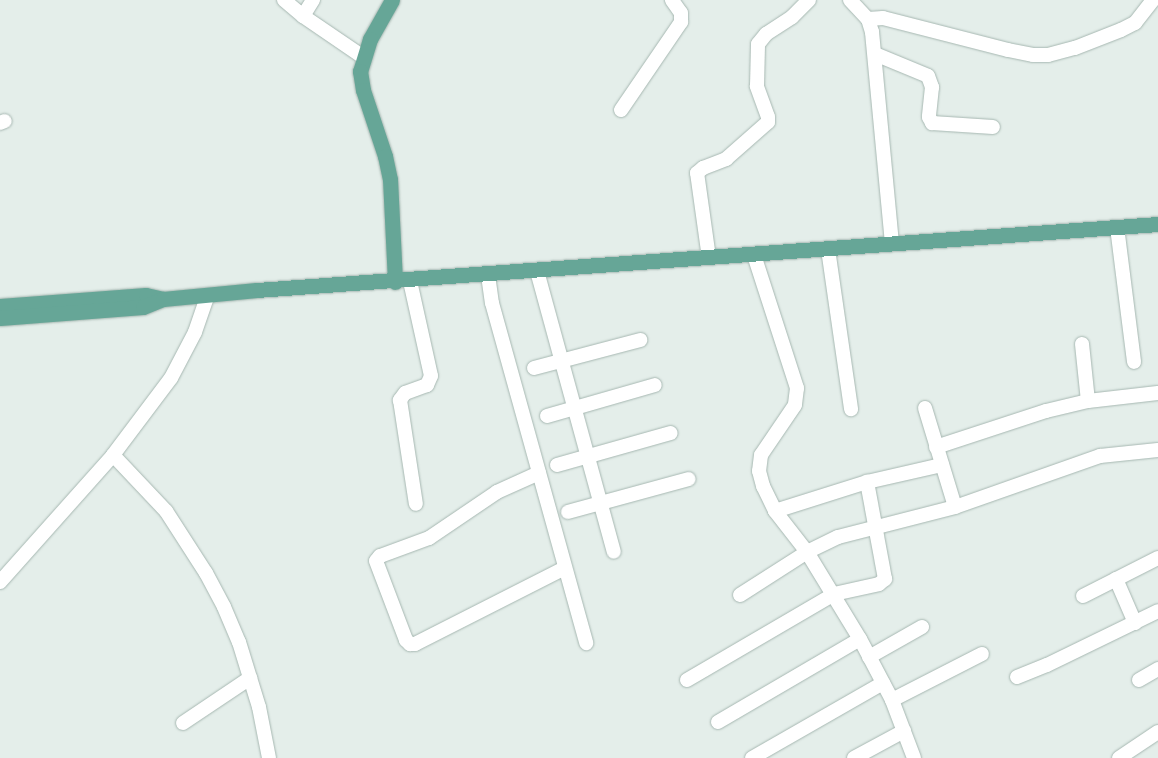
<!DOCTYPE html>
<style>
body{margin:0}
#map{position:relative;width:1158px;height:758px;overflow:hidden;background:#e4eeea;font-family:Karla,sans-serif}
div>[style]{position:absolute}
.roads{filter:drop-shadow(0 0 1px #a6b7b1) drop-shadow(0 0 1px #a6b7b1)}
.minor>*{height:14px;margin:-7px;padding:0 7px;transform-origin:7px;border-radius:7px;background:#fff}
.major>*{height:15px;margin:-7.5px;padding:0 7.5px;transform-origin:7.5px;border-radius:7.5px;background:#66a697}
span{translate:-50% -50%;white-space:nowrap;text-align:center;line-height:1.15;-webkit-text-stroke:5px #f5faf7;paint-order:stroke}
</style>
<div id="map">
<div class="roads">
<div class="minor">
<div style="left:284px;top:0;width:25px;rotate:40deg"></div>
<div style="left:303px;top:16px;width:73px;rotate:34.3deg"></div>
<div style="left:850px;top:0;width:26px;rotate:47deg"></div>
<div style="left:868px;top:19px;width:14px;rotate:73deg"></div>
<div style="left:872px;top:32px;width:213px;rotate:84.6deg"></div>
<div style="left:303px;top:16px;width:19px;rotate:-58deg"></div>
<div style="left:868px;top:19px;width:15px;rotate:-4deg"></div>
<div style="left:883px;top:18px;width:129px;rotate:14.4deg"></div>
<div style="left:1008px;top:50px;width:25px;rotate:11deg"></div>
<div style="left:1033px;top:55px;width:15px"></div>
<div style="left:1048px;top:55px;width:28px;rotate:-15deg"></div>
<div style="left:1075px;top:48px;width:49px;rotate:-21.4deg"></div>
<div style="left:1121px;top:30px;width:16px;rotate:-27deg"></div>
<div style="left:1135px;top:23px;width:29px;rotate:-52deg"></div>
<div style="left:875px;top:54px;width:57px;rotate:22.5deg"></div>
<div style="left:928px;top:76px;width:12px;rotate:70deg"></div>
<div style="left:932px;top:87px;width:30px;rotate:96deg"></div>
<div style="left:929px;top:117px;width:7px;rotate:63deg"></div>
<div style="left:932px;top:123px;width:61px;rotate:3.8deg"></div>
<div style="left:621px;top:110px;width:107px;rotate:-55.7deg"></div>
<div style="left:681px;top:22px;width:9px;rotate:-90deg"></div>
<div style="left:681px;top:13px;width:16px;rotate:-125deg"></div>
<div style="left:0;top:123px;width:5px;rotate:-22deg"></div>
<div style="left:1117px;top:227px;width:136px;rotate:82.8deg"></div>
<div style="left:828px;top:249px;width:162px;rotate:81.8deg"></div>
<div style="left:754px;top:255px;width:140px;rotate:72.1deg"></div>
<div style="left:797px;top:388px;width:17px;rotate:97deg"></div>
<div style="left:795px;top:405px;width:60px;rotate:124.2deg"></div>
<div style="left:761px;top:455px;width:16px;rotate:97deg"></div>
<div style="left:759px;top:471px;width:16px;rotate:75deg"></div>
<div style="left:763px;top:486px;width:28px;rotate:64deg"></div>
<div style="left:775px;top:511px;width:52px;rotate:52deg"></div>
<div style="left:807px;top:552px;width:102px;rotate:58.7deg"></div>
<div style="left:860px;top:639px;width:69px;rotate:62.3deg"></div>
<div style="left:892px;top:700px;width:62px;rotate:69.2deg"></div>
<div style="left:709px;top:258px;width:86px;rotate:-98deg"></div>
<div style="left:697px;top:173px;width:8px;rotate:-40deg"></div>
<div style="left:703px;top:168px;width:25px;rotate:-21deg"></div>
<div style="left:726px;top:159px;width:56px;rotate:-41.4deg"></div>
<div style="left:768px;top:122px;width:5px;rotate:-90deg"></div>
<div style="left:768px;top:117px;width:33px;rotate:-110deg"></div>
<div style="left:757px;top:86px;width:42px;rotate:-88.6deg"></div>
<div style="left:758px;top:44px;width:13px;rotate:-51deg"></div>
<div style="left:766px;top:34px;width:31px;rotate:-33deg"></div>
<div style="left:792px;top:17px;width:24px;rotate:-45deg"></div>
<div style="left:537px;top:271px;width:291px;rotate:74.7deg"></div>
<div style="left:488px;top:275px;width:28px;rotate:82deg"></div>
<div style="left:492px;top:303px;width:353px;rotate:74.5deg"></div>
<div style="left:410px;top:281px;width:97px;rotate:77.5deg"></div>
<div style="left:431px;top:376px;width:10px;rotate:114deg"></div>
<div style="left:427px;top:385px;width:23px;rotate:160deg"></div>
<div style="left:405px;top:393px;width:9px;rotate:126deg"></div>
<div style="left:400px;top:400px;width:105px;rotate:81.3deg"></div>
<div style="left:1082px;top:344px;width:57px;rotate:84deg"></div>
<div style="left:534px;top:368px;width:110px;rotate:-14.8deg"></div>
<div style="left:925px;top:408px;width:103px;rotate:73.1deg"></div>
<div style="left:547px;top:416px;width:112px;rotate:-16deg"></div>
<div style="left:936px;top:447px;width:116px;rotate:-18.1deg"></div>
<div style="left:1046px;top:411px;width:43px;rotate:-13.4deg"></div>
<div style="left:1088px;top:401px;width:70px;rotate:-6.5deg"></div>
<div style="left:113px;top:455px;width:77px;rotate:46.6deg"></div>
<div style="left:166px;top:511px;width:74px;rotate:57.2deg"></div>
<div style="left:206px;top:573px;width:38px;rotate:62deg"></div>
<div style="left:224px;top:607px;width:38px;rotate:67deg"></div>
<div style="left:239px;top:642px;width:68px;rotate:72.9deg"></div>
<div style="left:259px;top:707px;width:52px;rotate:78.9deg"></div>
<div style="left:557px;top:465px;width:118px;rotate:-15.7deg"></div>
<div style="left:539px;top:473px;width:46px;rotate:155.7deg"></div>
<div style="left:497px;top:492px;width:82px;rotate:145.9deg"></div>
<div style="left:429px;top:538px;width:52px;rotate:159.8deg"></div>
<div style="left:380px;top:556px;width:6px;rotate:129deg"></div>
<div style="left:376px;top:561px;width:85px;rotate:69.2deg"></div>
<div style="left:406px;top:640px;width:6px;rotate:45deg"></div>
<div style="left:410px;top:644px;width:5px"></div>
<div style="left:415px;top:644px;width:168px;rotate:-26.9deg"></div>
<div style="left:775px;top:511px;width:96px;rotate:-17.5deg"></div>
<div style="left:867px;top:482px;width:77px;rotate:-12.8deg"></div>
<div style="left:568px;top:512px;width:125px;rotate:-15.3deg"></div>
<div style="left:1116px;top:579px;width:48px;rotate:66.6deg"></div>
<div style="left:0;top:582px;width:170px;rotate:-48.3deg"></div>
<div style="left:113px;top:455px;width:96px;rotate:-53deg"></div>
<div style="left:171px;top:378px;width:52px;rotate:-62.4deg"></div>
<div style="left:195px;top:332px;width:39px;rotate:-71deg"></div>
<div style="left:740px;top:595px;width:80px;rotate:-32.7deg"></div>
<div style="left:807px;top:552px;width:34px;rotate:-26deg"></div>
<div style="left:838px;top:537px;width:121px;rotate:-14.4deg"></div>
<div style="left:955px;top:507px;width:154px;rotate:-19.4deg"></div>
<div style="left:1100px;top:456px;width:58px;rotate:-5.9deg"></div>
<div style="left:1083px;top:596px;width:84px;rotate:-26.9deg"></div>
<div style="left:869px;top:657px;width:61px;rotate:-29.5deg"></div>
<div style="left:1017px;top:677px;width:32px;rotate:-22deg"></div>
<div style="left:1047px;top:665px;width:123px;rotate:-25.9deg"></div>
<div style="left:687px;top:680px;width:170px;rotate:-30.3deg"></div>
<div style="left:834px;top:594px;width:46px;rotate:-12.5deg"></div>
<div style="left:879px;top:584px;width:8px;rotate:-40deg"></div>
<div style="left:885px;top:579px;width:99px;rotate:-100.5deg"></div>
<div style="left:1139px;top:680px;width:22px;rotate:-30deg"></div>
<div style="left:892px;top:700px;width:101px;rotate:-27.1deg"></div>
<div style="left:718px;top:722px;width:164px;rotate:-30.3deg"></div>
<div style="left:183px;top:723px;width:81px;rotate:-33.9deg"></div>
<div style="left:752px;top:758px;width:151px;rotate:-29.8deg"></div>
<div style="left:854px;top:758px;width:57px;rotate:-28.4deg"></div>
<div style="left:1119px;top:758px;width:47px;rotate:-33.7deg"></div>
</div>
<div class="major">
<div style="left:392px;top:0;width:45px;rotate:119.4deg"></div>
<div style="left:370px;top:39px;width:34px;rotate:107deg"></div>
<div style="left:360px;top:71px;width:19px;rotate:81deg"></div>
<div style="left:363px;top:90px;width:70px;rotate:71.6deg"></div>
<div style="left:385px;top:156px;width:24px;rotate:78deg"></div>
<div style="left:390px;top:179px;width:103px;rotate:87.2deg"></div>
<div style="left:0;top:306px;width:146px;rotate:-4.3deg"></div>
<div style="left:146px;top:295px;width:17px;rotate:13deg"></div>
<div style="left:0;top:318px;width:143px;rotate:-4.4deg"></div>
<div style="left:143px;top:307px;width:22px;rotate:-22deg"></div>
<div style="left:163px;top:299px;width:94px;rotate:-5.5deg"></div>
<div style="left:257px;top:290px;width:903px;rotate:-4.19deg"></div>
</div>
</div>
</div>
